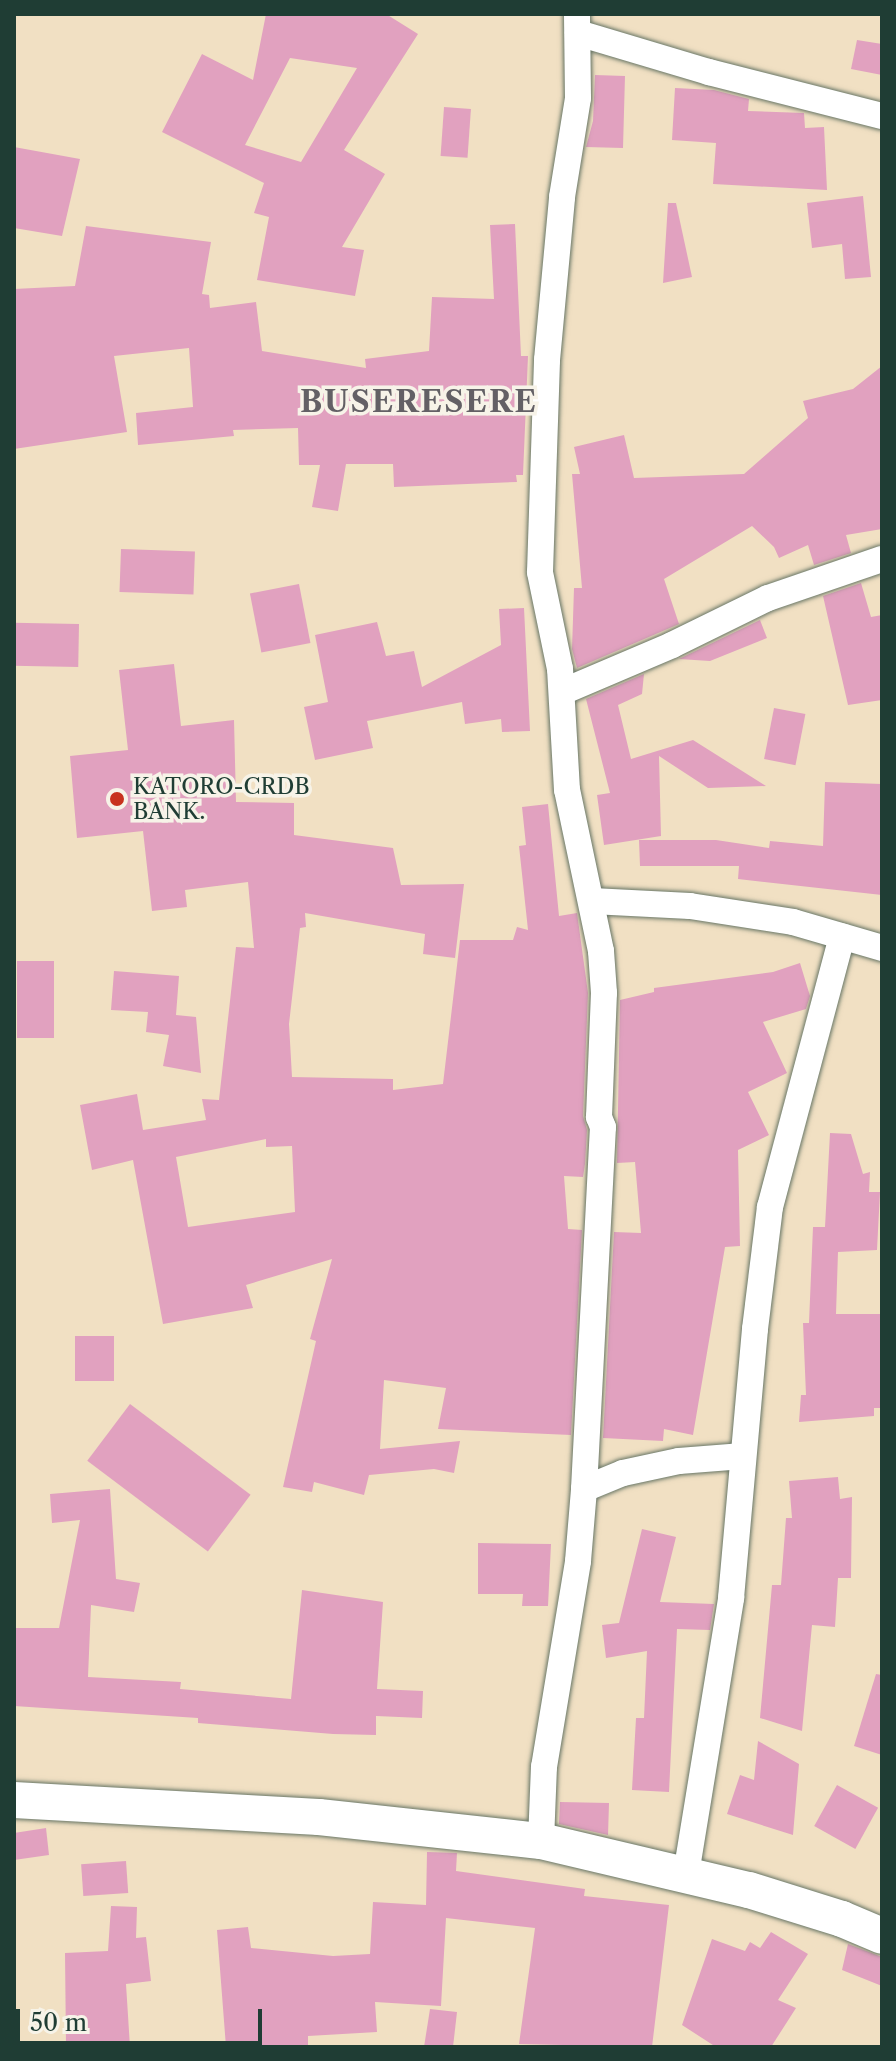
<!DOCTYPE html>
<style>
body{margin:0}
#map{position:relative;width:896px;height:2061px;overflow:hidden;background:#f1e0c3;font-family:"Libre Caslon Text",serif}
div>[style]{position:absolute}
.building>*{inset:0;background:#e1a1bf;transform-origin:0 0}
.roads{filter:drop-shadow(0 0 2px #687666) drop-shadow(0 0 2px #687666)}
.street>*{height:26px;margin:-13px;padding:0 13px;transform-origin:13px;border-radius:13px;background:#fff}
.secondary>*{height:36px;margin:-18px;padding:0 18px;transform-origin:18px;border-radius:18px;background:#fff}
.dots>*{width:22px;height:22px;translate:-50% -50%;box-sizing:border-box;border:4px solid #f7f3e8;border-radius:50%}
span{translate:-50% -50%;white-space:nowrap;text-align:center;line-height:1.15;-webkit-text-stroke:7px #f7f3e8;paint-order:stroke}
.poi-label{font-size:22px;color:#1f3d34}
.left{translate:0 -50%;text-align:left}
.district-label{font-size:30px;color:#636065;font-weight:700;letter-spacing:2px}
.frame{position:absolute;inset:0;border:16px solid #1f3d34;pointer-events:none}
.scale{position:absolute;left:16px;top:2009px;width:246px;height:36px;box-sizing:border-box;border:4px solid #1f3d34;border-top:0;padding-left:10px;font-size:24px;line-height:28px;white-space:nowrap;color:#1f3d34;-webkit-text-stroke:6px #f7f3e8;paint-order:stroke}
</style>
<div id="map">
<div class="building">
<div style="clip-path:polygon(evenodd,266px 14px,386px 14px,418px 34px,344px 150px,385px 174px,342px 247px,364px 250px,355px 296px,257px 280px,269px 217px,254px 213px,264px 183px,162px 132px,202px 54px,253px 80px,266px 14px,290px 58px,357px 68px,301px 162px,245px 145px,290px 58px)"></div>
<div style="clip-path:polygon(857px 40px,882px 44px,882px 75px,851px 69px)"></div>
<div style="clip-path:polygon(595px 75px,625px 76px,623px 148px,586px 147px,593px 121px)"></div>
<div style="clip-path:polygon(675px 88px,714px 90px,749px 99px,748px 111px,804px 113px,805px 128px,824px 127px,827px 190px,713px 184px,716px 143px,672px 140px)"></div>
<div style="left:444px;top:107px;width:27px;height:49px;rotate:4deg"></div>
<div style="clip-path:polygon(14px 147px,80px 159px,62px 236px,14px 228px)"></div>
<div style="clip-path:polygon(863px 196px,871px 277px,845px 279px,842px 244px,812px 248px,807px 203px)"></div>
<div style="clip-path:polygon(668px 203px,676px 203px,692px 277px,663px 283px)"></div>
<div style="clip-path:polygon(515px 224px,521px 356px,528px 356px,523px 475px,516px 475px,517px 482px,394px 487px,393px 464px,346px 464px,338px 511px,312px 507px,320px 465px,299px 465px,298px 428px,233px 430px,234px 436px,138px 445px,136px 413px,193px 407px,189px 348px,114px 356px,127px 432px,14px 449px,14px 289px,75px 286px,86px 226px,211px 242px,202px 294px,209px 295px,210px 308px,256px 302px,262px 351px,366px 368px,365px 359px,429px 351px,432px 297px,494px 299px,490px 225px)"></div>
<div style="clip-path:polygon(882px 366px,882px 529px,846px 535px,851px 553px,814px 565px,808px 545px,779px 558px,774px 547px,752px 526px,664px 579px,679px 624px,577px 668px,572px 649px,574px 588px,582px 588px,572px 474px,580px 474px,574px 447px,624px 435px,634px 478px,744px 474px,808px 418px,803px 401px,853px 389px)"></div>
<div style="left:121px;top:549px;width:74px;height:43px;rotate:2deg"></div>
<div style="clip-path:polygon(861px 583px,871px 617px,882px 615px,882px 700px,848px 705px,823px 596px)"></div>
<div style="left:299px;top:584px;width:60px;height:50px;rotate:79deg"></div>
<div style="clip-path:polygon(524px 608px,530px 731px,502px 732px,501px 719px,465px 724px,462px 702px,367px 721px,373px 748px,315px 760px,304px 707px,328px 702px,315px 635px,377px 622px,386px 656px,414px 651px,422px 687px,501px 645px,499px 609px)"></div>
<div style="clip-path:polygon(760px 620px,767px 638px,710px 661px,679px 659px)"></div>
<div style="left:79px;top:624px;width:43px;height:65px;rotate:91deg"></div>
<div style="clip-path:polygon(evenodd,174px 664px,181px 726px,234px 720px,236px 802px,294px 803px,294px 835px,393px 848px,401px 885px,464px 884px,455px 958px,423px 954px,425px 934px,305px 913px,306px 927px,300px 928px,289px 1024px,292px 1077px,393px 1079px,393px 1090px,443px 1084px,460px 940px,513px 940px,517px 927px,528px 930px,519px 846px,526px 845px,522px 807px,548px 804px,559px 916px,577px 913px,588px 993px,583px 1116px,587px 1130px,585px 1164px,583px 1177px,564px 1176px,568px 1229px,582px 1230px,571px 1435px,438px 1429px,446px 1388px,384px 1380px,380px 1449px,460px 1441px,454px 1473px,434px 1469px,369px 1475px,364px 1495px,314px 1482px,312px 1492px,283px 1487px,316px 1341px,310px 1339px,332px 1259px,246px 1285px,253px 1308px,163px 1324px,133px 1160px,92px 1170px,80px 1105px,137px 1094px,143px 1130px,206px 1120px,202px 1099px,219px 1100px,236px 947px,254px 948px,248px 882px,185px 890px,187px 907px,152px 911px,143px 831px,77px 838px,70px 756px,128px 750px,119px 670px,174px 664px,266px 1139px,266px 1147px,292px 1146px,295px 1212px,188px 1227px,176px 1157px,266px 1139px)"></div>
<div style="clip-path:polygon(644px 674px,642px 694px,618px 705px,631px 759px,693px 740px,766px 786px,708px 788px,659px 756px,661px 836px,604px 845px,597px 795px,610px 793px,586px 699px)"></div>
<div style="left:774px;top:708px;width:32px;height:52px;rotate:11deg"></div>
<div style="clip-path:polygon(825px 782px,882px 784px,882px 895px,738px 879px,739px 866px,640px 866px,639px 840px,716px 840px,769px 848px,770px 841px,823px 846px)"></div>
<div style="left:17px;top:961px;width:37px;height:77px"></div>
<div style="clip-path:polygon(800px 963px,810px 996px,806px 1009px,763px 1022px,787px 1073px,748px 1092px,769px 1135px,738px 1150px,740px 1246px,725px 1247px,693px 1435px,664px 1429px,663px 1441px,603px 1438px,614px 1232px,641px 1233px,635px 1162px,617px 1163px,620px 1000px,654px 992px,654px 988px,773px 972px)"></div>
<div style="clip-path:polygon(114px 971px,179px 976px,176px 1015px,196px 1017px,201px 1073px,163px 1066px,169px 1035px,146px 1032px,148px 1012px,111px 1010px)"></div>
<div style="clip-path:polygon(830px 1133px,851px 1134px,863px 1174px,870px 1172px,869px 1192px,880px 1192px,877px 1250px,838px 1252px,836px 1314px,882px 1314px,882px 1408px,874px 1408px,874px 1416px,799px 1422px,801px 1395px,806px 1395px,803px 1323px,809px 1323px,813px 1227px,825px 1227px)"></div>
<div style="left:114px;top:1336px;width:45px;height:39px;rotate:90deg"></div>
<div style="left:130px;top:1404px;width:151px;height:71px;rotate:37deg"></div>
<div style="clip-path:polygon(838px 1477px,840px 1499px,852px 1497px,851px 1578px,838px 1578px,835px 1627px,812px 1625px,802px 1731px,760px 1718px,772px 1585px,781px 1585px,786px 1518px,792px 1518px,789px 1481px)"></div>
<div style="clip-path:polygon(110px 1489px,116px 1579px,140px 1583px,134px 1612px,91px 1605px,88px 1677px,181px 1682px,180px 1689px,291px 1699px,302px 1590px,383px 1602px,377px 1689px,423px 1691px,422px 1718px,376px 1716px,376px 1735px,333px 1734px,198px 1723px,198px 1718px,14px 1706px,14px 1628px,59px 1628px,80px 1520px,52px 1523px,50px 1494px)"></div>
<div style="clip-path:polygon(642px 1529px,676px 1537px,660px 1602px,714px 1604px,710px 1630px,677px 1629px,669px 1792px,632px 1790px,636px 1718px,644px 1718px,647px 1651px,606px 1658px,602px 1625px,619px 1623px)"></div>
<div style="clip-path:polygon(478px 1543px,551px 1544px,548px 1606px,522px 1606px,523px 1594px,478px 1594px)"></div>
<div style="clip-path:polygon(876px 1674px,882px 1675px,882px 1755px,854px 1746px)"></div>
<div style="clip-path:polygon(758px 1741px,799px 1764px,793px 1835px,727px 1814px,740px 1775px,754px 1780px)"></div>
<div style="left:837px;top:1785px;width:47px;height:47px;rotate:29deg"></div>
<div style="clip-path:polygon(560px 1802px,609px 1803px,608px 1835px,559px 1824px)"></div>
<div style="clip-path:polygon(46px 1828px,49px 1855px,14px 1860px,14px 1833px)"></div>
<div style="clip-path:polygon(427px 1852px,457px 1853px,456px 1871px,585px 1889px,584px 1896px,669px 1905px,652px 2047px,519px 2044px,535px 1928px,446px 1918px,441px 2006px,375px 2002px,377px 2032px,308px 2036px,308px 2047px,226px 2047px,217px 1930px,248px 1927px,251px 1948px,333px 1956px,370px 1954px,373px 1902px,426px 1905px)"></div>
<div style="left:126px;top:1861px;width:32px;height:45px;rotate:86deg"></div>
<div style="clip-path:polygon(111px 1906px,137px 1907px,136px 1938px,146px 1937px,151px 1981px,126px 1984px,130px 2047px,66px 2047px,65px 1953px,108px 1951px)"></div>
<div style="clip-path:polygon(771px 1932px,808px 1954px,778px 2000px,796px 2008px,771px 2047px,716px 2047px,682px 2025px,712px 1939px,745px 1951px,750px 1942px,760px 1948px)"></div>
<div style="clip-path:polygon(848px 1944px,882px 1957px,882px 1986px,842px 1970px)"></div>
<div style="clip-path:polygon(430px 2009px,457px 2012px,453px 2047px,424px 2047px)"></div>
</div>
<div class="roads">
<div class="street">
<div style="left:578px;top:33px;width:137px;rotate:16.6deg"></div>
<div style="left:709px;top:72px;width:179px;rotate:14.3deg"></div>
<div style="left:562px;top:692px;width:120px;rotate:-23.1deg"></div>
<div style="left:672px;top:645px;width:107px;rotate:-26.1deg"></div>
<div style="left:768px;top:598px;width:120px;rotate:-18.9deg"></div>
<div style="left:592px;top:901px;width:98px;rotate:2.9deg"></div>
<div style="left:690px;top:906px;width:104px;rotate:8.8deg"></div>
<div style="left:793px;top:922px;width:93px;rotate:16.3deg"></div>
<div style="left:584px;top:1489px;width:42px;rotate:-22.3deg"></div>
<div style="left:623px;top:1473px;width:57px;rotate:-12.1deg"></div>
<div style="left:679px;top:1461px;width:64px;rotate:-4.5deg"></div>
<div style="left:541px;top:1841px;width:74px;rotate:-87.7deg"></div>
<div style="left:544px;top:1767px;width:209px;rotate:-80.6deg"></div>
<div style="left:578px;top:1561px;width:72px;rotate:-85.2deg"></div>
<div style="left:584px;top:1489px;width:362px;rotate:-87deg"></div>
<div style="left:603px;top:1127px;width:11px;rotate:-112deg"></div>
<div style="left:599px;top:1117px;width:124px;rotate:-87.7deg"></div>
<div style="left:604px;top:993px;width:42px;rotate:-94.1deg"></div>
<div style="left:601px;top:951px;width:165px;rotate:-101.9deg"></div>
<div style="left:567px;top:790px;width:121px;rotate:-93.3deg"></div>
<div style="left:560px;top:669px;width:99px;rotate:-101.7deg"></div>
<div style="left:540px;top:572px;width:212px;rotate:-88.1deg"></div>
<div style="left:547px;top:360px;width:164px;rotate:-84.7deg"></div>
<div style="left:562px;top:197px;width:100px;rotate:-80.8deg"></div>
<div style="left:578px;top:98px;width:84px;rotate:-90.7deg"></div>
<div style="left:686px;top:1874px;width:280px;rotate:-80.7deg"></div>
<div style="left:731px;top:1598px;width:270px;rotate:-84.9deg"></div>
<div style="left:755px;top:1329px;width:123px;rotate:-83deg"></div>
<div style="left:770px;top:1207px;width:280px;rotate:-75.1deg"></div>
</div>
<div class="secondary">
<div style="left:14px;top:1800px;width:305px;rotate:3.2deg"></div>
<div style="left:319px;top:1817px;width:223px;rotate:6.2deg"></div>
<div style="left:541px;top:1841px;width:214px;rotate:13.3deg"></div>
<div style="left:749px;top:1890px;width:97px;rotate:17.3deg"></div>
<div style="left:842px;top:1919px;width:43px;rotate:23deg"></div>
</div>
</div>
<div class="dots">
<div style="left:117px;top:799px;background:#c8321e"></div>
</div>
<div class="poi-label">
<span class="left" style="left:133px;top:799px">KATORO-CRDB<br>BANK.</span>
</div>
<div class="district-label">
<span style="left:419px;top:402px">BUSERESERE</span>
</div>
<div class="frame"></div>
<div class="scale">50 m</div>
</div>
